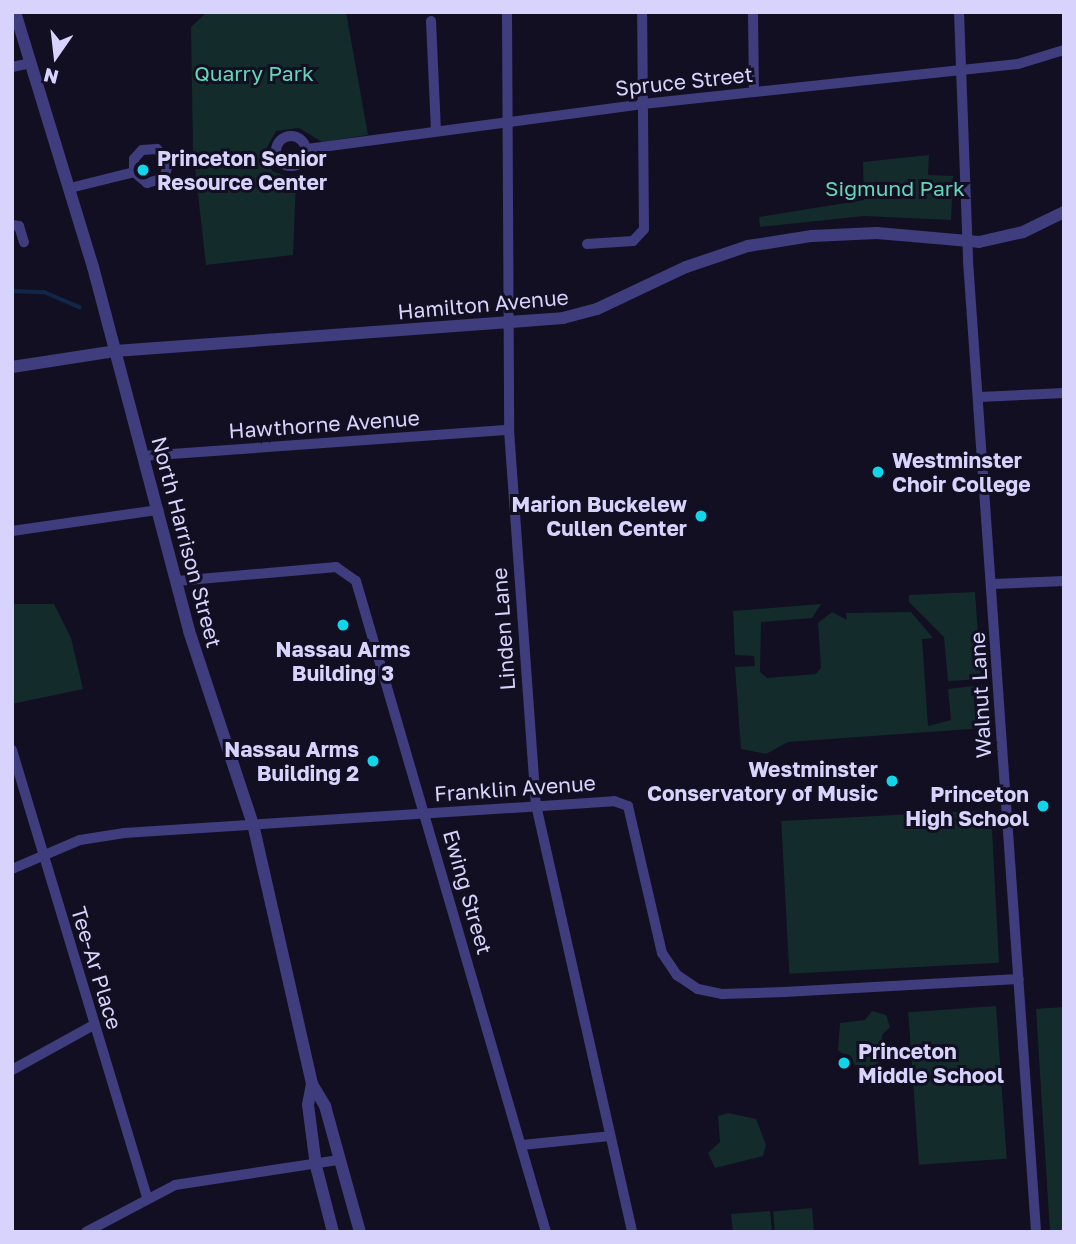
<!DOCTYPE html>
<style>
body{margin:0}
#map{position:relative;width:1076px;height:1244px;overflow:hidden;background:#120f22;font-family:"Golos Text",sans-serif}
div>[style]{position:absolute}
.green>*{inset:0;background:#132b2a;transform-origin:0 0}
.stream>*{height:3.5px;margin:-1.75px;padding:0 1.75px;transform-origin:1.75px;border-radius:1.75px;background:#122748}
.minor>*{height:10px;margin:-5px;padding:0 5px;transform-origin:5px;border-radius:5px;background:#403d7e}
.minor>.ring{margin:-5px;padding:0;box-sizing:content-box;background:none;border:10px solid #403d7e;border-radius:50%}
.tertiary>*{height:12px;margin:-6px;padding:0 6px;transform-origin:6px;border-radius:6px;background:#403d7e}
.dots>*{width:19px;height:19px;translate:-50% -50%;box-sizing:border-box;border:4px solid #120f22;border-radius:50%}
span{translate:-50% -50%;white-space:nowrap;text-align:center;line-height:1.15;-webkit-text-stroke:6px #120f22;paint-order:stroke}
.park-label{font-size:21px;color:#63d7ba}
.street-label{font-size:21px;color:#d7d3fc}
.poi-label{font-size:21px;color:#d7d3fc;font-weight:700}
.left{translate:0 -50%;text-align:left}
.right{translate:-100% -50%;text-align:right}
.frame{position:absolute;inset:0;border:14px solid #d7d3fc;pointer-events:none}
.north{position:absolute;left:21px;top:21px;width:70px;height:70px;-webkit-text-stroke:5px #120f22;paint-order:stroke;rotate:194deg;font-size:19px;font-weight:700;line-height:28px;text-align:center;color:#d7d3fc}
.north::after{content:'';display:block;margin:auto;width:24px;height:32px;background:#d7d3fc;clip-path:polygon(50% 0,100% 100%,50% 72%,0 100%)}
</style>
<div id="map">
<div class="green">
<div style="clip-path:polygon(207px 12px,346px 12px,368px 135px,322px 142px,299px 128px,276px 131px,265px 151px,272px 171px,296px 180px,293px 255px,206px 265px,193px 150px,191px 27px)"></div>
<div style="clip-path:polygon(929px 155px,928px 175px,953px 176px,951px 220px,864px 216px,760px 227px,759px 217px,864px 200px,863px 162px)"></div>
<div style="clip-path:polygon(975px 592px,981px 679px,948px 681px,944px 637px,909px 602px,909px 595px)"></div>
<div style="clip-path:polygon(12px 604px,54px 604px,71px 638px,83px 689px,12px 704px)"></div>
<div style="clip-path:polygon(821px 604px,812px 618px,761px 622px,760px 672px,767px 678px,816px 674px,821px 668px,818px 623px,832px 612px,847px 620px,846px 613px,911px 612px,933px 638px,922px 639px,928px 726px,951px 720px,948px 689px,982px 685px,985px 728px,788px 742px,766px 754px,741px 749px,735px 667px,755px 666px,754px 656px,735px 655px,733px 611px)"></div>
<div style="left:991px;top:810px;width:153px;height:210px;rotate:87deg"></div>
<div style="left:996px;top:1006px;width:153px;height:88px;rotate:86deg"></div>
<div style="clip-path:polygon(1064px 1007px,1064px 1232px,1050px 1232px,1036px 1009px)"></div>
<div style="clip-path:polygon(872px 1011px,886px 1015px,890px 1027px,882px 1035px,883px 1061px,870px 1067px,856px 1066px,838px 1050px,840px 1023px,865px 1020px)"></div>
<div style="clip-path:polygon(728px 1113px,756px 1119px,766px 1145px,763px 1156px,715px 1168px,708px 1153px,720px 1142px,718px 1116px)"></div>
<div style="left:812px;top:1208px;width:23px;height:39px;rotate:85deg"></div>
<div style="clip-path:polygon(770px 1211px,772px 1232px,733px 1232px,731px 1214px)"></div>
</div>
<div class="stream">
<div style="left:12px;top:291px;width:32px;rotate:2deg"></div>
<div style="left:44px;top:292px;width:39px;rotate:23deg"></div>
</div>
<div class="minor">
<div style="left:507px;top:12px;width:418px;rotate:89.7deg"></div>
<div style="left:509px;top:430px;width:376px;rotate:85.9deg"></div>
<div style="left:536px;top:805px;width:438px;rotate:77.3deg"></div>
<div style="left:753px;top:12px;width:80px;rotate:89.3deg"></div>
<div style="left:959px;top:12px;width:249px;rotate:87.9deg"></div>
<div style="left:968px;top:261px;width:973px;rotate:85.99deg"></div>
<div style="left:431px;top:21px;width:110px;rotate:87.4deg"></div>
<div style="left:12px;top:67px;width:19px;rotate:-12deg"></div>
<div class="ring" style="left:276px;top:136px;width:20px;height:20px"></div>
<div style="left:307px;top:149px;width:339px;rotate:-7.6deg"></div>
<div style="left:643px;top:104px;width:377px;rotate:-6.1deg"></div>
<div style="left:1018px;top:64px;width:48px;rotate:-16.9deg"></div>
<div style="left:70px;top:188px;width:66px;rotate:-14deg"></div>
<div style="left:134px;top:172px;width:17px;rotate:40deg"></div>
<div style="left:147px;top:183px;width:18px;rotate:-16deg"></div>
<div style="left:164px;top:178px;width:17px;rotate:-73deg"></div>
<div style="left:169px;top:162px;width:18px;rotate:-133deg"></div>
<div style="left:157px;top:149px;width:15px;rotate:176deg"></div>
<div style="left:142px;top:150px;width:12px;rotate:132deg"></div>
<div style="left:134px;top:159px;width:13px;rotate:90deg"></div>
<div style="left:12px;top:225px;width:7px;rotate:8deg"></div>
<div style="left:19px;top:226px;width:17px;rotate:73deg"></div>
<div style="left:587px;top:244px;width:46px;rotate:-3.7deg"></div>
<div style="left:633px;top:241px;width:16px;rotate:-47deg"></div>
<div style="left:644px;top:229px;width:217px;rotate:-90.5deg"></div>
<div style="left:979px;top:397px;width:85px;rotate:-2.7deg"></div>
<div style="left:143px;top:456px;width:367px;rotate:-4.1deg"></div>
<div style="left:12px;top:531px;width:148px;rotate:-8.2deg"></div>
<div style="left:177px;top:581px;width:160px;rotate:-5deg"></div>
<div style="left:336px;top:567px;width:24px;rotate:35deg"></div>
<div style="left:356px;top:581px;width:678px;rotate:73.73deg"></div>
<div style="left:993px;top:584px;width:71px;rotate:-2.4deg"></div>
<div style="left:12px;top:750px;width:466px;rotate:73.2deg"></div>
<div style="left:12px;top:869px;width:74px;rotate:-23.1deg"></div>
<div style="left:80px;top:840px;width:45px;rotate:-9deg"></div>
<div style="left:124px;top:833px;width:491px;rotate:-3.7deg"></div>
<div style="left:614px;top:801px;width:15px;rotate:20deg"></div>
<div style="left:628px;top:806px;width:151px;rotate:77deg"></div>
<div style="left:662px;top:953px;width:27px;rotate:56deg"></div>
<div style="left:677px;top:975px;width:25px;rotate:34deg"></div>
<div style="left:698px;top:989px;width:25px;rotate:12deg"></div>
<div style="left:722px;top:994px;width:62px;rotate:-1.8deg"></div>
<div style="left:784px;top:992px;width:235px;rotate:-3.2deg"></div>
<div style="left:12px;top:1070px;width:94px;rotate:-28.8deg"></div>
<div style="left:522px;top:1145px;width:88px;rotate:-5.8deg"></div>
<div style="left:86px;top:1232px;width:101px;rotate:-27.8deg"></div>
<div style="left:175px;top:1185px;width:166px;rotate:-8.7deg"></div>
</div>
<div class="tertiary">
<div style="left:15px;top:12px;width:267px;rotate:73deg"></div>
<div style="left:93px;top:267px;width:376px;rotate:75.2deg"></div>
<div style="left:189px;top:631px;width:203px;rotate:71.7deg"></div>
<div style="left:253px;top:824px;width:267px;rotate:77.2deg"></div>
<div style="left:312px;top:1084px;width:26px;rotate:59deg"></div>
<div style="left:325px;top:1106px;width:131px;rotate:74.5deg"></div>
<div style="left:12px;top:367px;width:104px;rotate:-8.8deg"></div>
<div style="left:115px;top:351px;width:449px;rotate:-4.2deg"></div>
<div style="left:563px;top:318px;width:35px;rotate:-15deg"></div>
<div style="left:597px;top:309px;width:98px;rotate:-25.3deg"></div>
<div style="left:686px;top:267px;width:65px;rotate:-18.7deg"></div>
<div style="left:748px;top:246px;width:65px;rotate:-8.9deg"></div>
<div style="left:812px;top:236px;width:65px;rotate:-2.6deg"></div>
<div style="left:877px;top:233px;width:102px;rotate:5deg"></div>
<div style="left:979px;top:242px;width:45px;rotate:-12.8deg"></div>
<div style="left:1023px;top:232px;width:46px;rotate:-26deg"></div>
<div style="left:312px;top:1084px;width:21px;rotate:101deg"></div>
<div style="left:308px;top:1105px;width:62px;rotate:82.5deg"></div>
<div style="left:316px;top:1166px;width:68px;rotate:75.6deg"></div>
</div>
<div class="dots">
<div style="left:143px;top:170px;background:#0fd6eb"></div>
<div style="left:878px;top:472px;background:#0fd6eb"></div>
<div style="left:701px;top:516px;background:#0fd6eb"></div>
<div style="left:343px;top:625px;background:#0fd6eb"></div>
<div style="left:373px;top:761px;background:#0fd6eb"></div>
<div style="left:892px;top:781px;background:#0fd6eb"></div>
<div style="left:1043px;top:806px;background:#0fd6eb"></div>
<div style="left:844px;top:1063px;background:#0fd6eb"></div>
</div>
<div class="park-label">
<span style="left:254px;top:73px">Quarry Park</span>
<span style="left:895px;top:188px">Sigmund Park</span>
</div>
<div class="street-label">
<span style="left:684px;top:81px;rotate:-6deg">Spruce Street</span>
<span style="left:483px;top:304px;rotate:-5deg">Hamilton Avenue</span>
<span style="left:324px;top:424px;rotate:-4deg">Hawthorne Avenue</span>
<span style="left:187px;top:542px;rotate:75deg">North Harrison Street</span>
<span style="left:503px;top:629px;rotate:-94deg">Linden Lane</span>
<span style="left:980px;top:695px;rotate:-93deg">Walnut Lane</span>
<span style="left:515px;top:788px;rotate:-4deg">Franklin Avenue</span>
<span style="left:468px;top:892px;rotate:74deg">Ewing Street</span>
<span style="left:97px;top:968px;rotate:73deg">Tee-Ar Place</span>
</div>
<div class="poi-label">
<span class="left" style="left:157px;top:170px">Princeton Senior<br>Resource Center</span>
<span class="left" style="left:892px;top:472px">Westminster<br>Choir College</span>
<span class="right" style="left:687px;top:516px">Marion Buckelew<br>Cullen Center</span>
<span style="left:343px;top:661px">Nassau Arms<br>Building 3</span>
<span class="right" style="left:359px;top:761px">Nassau Arms<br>Building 2</span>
<span class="right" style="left:878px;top:781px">Westminster<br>Conservatory of Music</span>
<span class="right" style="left:1029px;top:806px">Princeton<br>High School</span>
<span class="left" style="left:858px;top:1063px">Princeton<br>Middle School</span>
</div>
<div class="frame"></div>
<div class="north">N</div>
</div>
